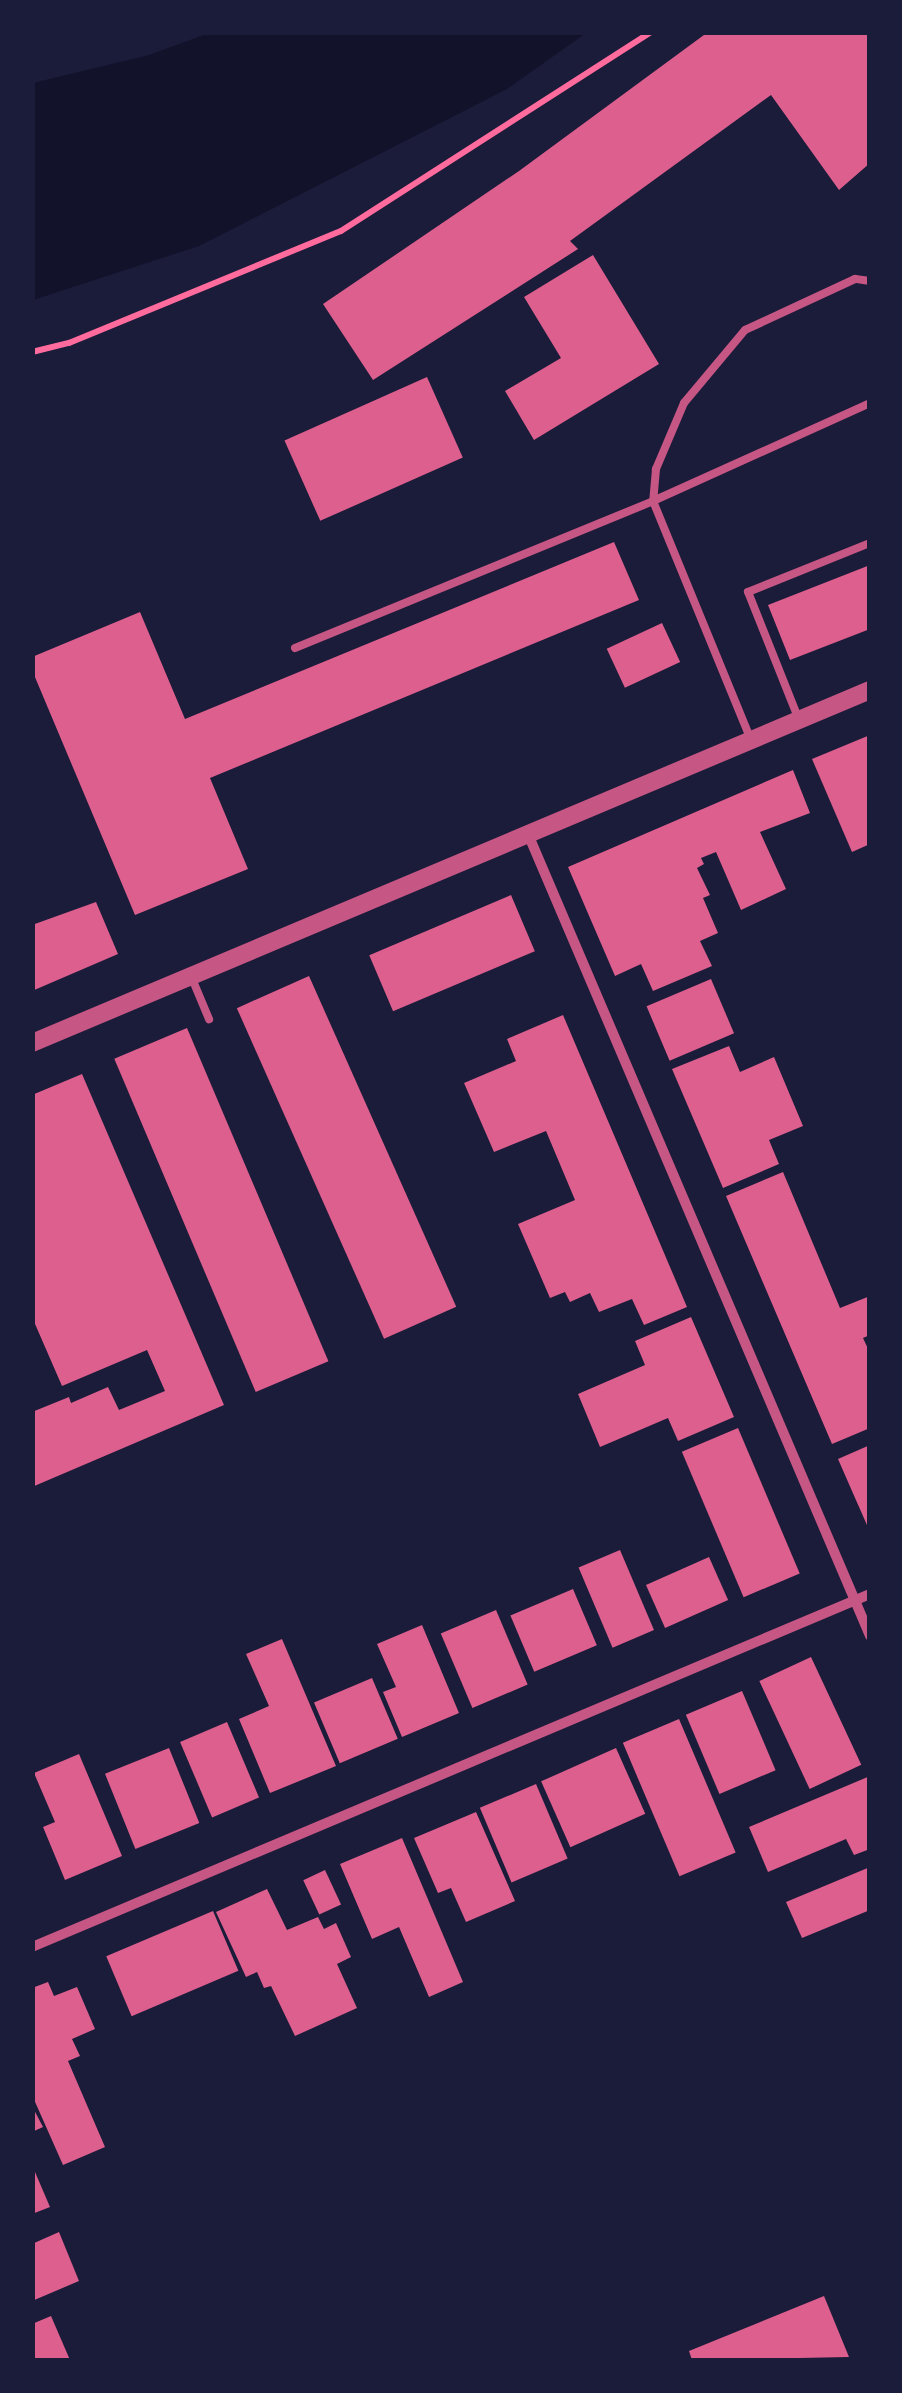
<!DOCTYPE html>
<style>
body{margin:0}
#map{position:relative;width:902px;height:2393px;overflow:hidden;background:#1b1b3a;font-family:Bitter,serif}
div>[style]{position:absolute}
.water>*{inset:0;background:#12122b}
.building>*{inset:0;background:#dd5f8e;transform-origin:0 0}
.path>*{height:6px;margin:-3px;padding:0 3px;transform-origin:3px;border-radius:3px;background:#ff6b9d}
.service>*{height:8px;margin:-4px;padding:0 4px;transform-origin:4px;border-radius:4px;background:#c65784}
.minor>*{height:10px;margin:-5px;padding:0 5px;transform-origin:5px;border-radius:5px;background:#c65784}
.tertiary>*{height:18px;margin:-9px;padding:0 9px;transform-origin:9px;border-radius:9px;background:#c65784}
span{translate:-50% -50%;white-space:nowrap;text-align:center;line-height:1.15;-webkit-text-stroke:8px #1b1b3a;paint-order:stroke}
.frame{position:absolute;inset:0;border:35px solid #1b1b3a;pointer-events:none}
</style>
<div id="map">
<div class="water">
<div style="clip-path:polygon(212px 32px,586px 32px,586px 33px,507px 89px,199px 246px,33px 300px,33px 83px,149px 55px)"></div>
</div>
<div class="building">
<div style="clip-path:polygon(708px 32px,867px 32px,870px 163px,839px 190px,771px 95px,570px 241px,578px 249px,373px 380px,323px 304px,519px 171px)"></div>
<div style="clip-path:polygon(593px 255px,659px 364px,534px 440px,505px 391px,561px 358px,524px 297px)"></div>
<div style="left:427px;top:377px;width:88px;height:156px;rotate:66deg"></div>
<div style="clip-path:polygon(614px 542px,639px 600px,210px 778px,248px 869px,135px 915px,32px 670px,32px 657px,140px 612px,185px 719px)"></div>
<div style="clip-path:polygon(870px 565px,870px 629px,790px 660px,768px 605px)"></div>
<div style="left:662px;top:623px;width:43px;height:61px;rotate:65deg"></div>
<div style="clip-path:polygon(870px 735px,870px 844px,852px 852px,812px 759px)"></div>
<div style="clip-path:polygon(793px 770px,810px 813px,760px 832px,786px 889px,741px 910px,716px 852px,701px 858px,704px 864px,697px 868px,710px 895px,703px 898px,718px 933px,700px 941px,712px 966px,653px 991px,641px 964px,615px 976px,568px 867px)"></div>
<div style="left:511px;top:895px;width:61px;height:154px;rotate:67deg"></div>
<div style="clip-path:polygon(96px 902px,118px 954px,32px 991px,32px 925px)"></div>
<div style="left:309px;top:976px;width:362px;height:79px;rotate:66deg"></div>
<div style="left:711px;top:979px;width:59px;height:70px;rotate:67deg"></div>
<div style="clip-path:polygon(563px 1015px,687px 1307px,644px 1325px,632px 1299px,599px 1312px,590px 1293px,570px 1302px,565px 1292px,550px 1298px,518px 1224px,575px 1200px,546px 1131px,494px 1152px,464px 1083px,516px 1061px,507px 1039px)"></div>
<div style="left:187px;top:1028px;width:362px;height:79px;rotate:67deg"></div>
<div style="clip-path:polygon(729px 1046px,740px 1072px,774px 1057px,803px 1126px,769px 1140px,779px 1164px,723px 1188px,672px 1069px)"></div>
<div style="clip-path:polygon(82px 1074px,224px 1405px,32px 1487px,32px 1412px,69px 1397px,71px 1403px,108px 1387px,119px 1410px,165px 1391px,147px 1350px,62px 1386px,32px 1317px,32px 1095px)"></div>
<div style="clip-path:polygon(783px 1172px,840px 1308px,870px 1296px,870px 1335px,863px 1338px,870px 1353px,870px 1428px,832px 1444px,726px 1196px)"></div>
<div style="clip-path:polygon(691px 1317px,734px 1417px,678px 1441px,668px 1418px,600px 1447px,578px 1394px,645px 1365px,635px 1341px)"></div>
<div style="left:738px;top:1428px;width:158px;height:61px;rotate:67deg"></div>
<div style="clip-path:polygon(870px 1445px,870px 1532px,838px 1459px)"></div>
<div style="left:620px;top:1550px;width:87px;height:45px;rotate:67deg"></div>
<div style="left:709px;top:1557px;width:47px;height:69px;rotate:66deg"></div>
<div style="left:573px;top:1589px;width:61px;height:68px;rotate:67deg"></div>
<div style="left:496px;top:1610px;width:81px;height:60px;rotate:67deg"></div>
<div style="clip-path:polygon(422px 1625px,459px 1713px,402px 1737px,383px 1692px,396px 1687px,377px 1644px)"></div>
<div style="clip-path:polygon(282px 1639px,336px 1766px,270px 1793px,239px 1719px,269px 1706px,246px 1654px)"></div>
<div style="left:811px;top:1657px;width:119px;height:57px;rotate:65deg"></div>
<div style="left:372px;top:1678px;width:66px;height:63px;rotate:67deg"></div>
<div style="left:742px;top:1691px;width:86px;height:61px;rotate:67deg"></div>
<div style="left:679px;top:1719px;width:145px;height:61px;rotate:67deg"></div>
<div style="left:227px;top:1722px;width:82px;height:51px;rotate:67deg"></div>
<div style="left:169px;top:1748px;width:81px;height:69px;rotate:68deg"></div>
<div style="left:616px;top:1748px;width:72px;height:82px;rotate:66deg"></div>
<div style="clip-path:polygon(79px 1754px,122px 1856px,65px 1880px,43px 1827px,55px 1822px,34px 1773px)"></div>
<div style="clip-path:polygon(870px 1776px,870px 1849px,854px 1855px,846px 1839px,768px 1872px,749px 1827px)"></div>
<div style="left:536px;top:1784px;width:81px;height:61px;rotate:67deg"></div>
<div style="clip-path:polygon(476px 1812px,515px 1901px,466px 1922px,451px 1888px,438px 1893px,414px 1838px)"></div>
<div style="clip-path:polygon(402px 1838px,463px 1982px,429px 1997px,399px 1927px,372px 1939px,340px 1864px)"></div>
<div style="clip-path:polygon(870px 1867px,870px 1910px,802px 1938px,786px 1902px)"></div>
<div style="left:325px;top:1870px;width:38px;height:24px;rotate:65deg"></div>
<div style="clip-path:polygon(267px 1889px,287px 1930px,318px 1917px,324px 1929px,336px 1923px,351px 1957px,337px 1964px,357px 2008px,295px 2036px,271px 1986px,264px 1988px,257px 1972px,246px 1977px,216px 1912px)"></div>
<div style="left:213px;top:1911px;width:65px;height:116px;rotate:67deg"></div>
<div style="clip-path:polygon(48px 1982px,54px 1996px,77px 1987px,95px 2029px,72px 2039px,80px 2056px,68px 2061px,105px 2147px,63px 2165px,32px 2095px,32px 1988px)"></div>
<div style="clip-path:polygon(32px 2106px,43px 2127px,32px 2132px)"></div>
<div style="clip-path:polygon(32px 2165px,50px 2207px,32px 2214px)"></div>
<div style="clip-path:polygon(59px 2232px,79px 2281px,32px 2301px,32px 2244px)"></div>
<div style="clip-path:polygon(824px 2296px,849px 2357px,692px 2360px,689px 2351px)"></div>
<div style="clip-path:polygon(51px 2316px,70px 2360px,32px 2360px,32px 2324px)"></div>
</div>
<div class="path">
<div style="left:32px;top:352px;width:38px;rotate:-14deg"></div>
<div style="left:69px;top:343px;width:294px;rotate:-22.4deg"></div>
<div style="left:341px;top:231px;width:368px;rotate:-32.7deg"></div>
</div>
<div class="service">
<div style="left:870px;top:281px;width:15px;rotate:-172deg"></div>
<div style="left:855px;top:279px;width:121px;rotate:155.1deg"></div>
<div style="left:745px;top:330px;width:95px;rotate:129.9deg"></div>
<div style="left:684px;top:403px;width:72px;rotate:113deg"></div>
<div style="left:656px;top:469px;width:32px;rotate:95deg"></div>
<div style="left:653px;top:501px;width:238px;rotate:-24.3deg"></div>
<div style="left:295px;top:648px;width:387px;rotate:-22.3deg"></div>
<div style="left:653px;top:501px;width:258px;rotate:67.7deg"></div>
<div style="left:799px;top:720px;width:138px;rotate:-111.7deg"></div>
<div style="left:748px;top:592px;width:131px;rotate:-21.9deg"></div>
<div style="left:191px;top:976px;width:47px;rotate:67.3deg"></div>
</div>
<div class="minor">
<div style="left:528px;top:834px;width:872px;rotate:66.9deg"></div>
<div style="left:32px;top:1947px;width:909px;rotate:-22.84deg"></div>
</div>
<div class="tertiary">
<div style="left:32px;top:1043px;width:909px;rotate:-22.84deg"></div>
</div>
<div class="frame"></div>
</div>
